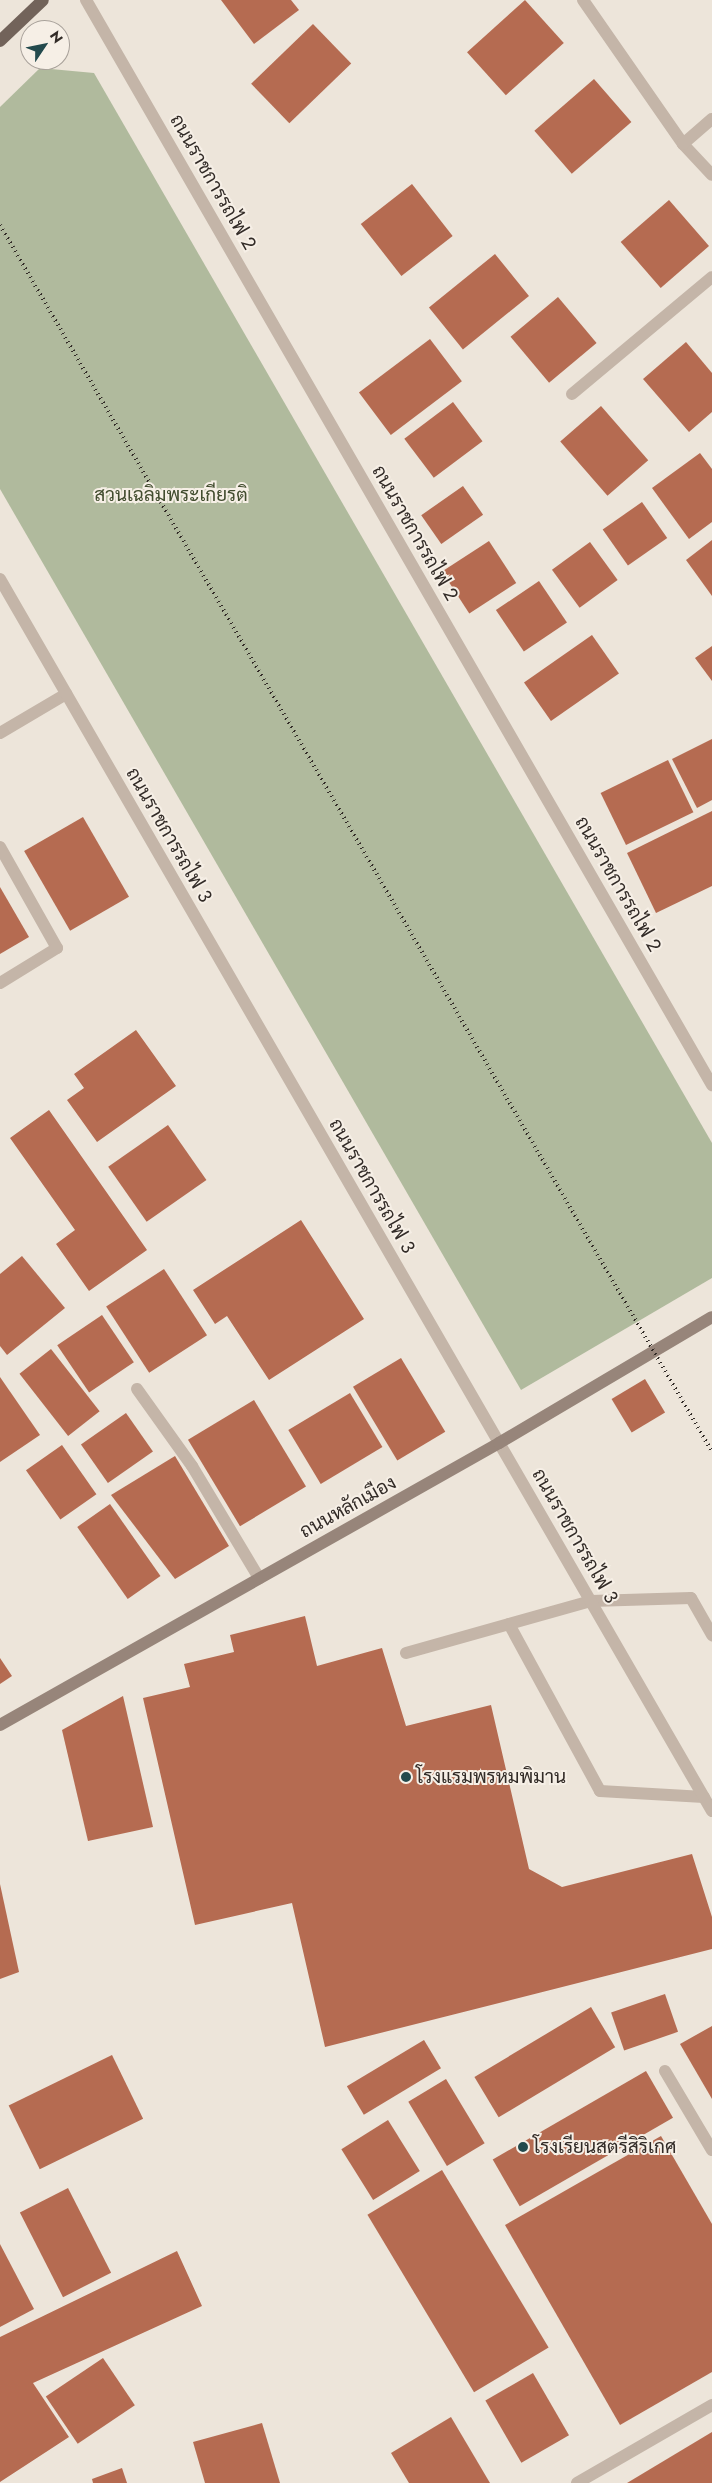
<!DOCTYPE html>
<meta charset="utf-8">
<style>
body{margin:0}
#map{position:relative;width:712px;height:2483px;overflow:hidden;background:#ede5da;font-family:Jost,Sarabun,sans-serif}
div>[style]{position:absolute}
.green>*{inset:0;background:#b0ba9d}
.building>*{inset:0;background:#b56b51;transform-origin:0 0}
.lane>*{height:12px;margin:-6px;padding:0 6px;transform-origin:6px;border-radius:6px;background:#c4b5a8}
.street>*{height:12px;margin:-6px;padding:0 6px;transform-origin:6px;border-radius:6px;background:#c4b5a8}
.secondary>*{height:12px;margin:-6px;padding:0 6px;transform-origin:6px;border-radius:6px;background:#97857a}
.primary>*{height:12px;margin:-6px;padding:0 6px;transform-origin:6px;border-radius:6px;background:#72635a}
.rail>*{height:4px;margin-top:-2px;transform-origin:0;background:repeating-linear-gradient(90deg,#322b27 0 1px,transparent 0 5px)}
.dots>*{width:14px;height:14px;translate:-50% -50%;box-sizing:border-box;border:2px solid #f6efe6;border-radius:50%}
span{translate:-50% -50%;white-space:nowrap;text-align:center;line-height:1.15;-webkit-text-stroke:4px #f6efe6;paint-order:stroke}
.street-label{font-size:19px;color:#322b27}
.park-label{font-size:19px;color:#414c2e}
.poi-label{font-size:19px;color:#322b27}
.left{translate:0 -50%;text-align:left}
.north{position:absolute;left:20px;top:20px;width:50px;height:50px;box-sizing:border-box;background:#f6efe6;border:1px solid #a8a19a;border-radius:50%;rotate:56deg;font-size:14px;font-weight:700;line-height:20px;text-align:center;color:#322b27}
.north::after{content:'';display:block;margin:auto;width:18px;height:22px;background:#234a4d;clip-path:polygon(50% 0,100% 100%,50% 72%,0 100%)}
</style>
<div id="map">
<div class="green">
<div style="clip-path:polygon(40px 68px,94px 73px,712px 1143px,712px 1278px,521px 1390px,0 489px,0 107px)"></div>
</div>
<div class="building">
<div style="clip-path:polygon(221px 0,291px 0,299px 10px,254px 44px)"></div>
<div style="left:525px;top:0;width:58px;height:78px;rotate:48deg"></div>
<div style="left:313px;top:24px;width:55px;height:86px;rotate:46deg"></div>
<div style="left:594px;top:79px;width:57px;height:79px;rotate:49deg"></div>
<div style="left:412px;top:184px;width:66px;height:65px;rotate:52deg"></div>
<div style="left:669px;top:200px;width:61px;height:64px;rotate:49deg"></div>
<div style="left:495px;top:254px;width:54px;height:85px;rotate:51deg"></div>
<div style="left:558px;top:297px;width:60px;height:62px;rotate:50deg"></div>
<div style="left:430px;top:339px;width:53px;height:89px;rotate:53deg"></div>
<div style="clip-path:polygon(686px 342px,712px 373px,712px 412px,689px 432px,643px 379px)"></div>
<div style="left:453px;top:402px;width:49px;height:61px;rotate:53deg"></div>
<div style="left:601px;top:406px;width:72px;height:54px;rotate:49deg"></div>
<div style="clip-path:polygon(700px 453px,712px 469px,712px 522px,689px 539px,652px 488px)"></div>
<div style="left:463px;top:486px;width:35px;height:51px;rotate:55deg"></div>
<div style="left:642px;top:502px;width:44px;height:48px;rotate:55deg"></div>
<div style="clip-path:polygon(712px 540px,712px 596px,686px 560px)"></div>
<div style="left:489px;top:541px;width:50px;height:56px;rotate:57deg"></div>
<div style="left:590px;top:542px;width:47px;height:47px;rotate:54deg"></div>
<div style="left:539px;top:581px;width:50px;height:52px;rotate:56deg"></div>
<div style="left:592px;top:635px;width:47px;height:83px;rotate:55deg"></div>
<div style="clip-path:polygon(712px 646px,712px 681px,695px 658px)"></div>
<div style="clip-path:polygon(712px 739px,712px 800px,697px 808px,672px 759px)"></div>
<div style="left:668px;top:760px;width:58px;height:75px;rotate:64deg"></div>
<div style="clip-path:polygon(712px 811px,712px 886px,656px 913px,627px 853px)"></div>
<div style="left:83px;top:817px;width:92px;height:68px;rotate:60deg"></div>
<div style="clip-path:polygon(0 887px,29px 937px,0 954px)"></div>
<div style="clip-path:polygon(136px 1030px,176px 1086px,97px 1142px,67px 1100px,84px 1088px,74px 1074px)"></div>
<div style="clip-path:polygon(49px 1110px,147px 1250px,89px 1291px,56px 1244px,75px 1230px,10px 1138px)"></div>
<div style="left:168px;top:1125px;width:67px;height:73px;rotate:55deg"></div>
<div style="clip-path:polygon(301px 1220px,364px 1319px,269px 1380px,227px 1316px,215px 1324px,193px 1290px)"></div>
<div style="clip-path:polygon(22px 1256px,65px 1308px,7px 1355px,0 1346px,0 1274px)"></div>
<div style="left:164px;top:1269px;width:79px;height:69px;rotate:57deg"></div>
<div style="left:102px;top:1315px;width:57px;height:54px;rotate:56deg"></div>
<div style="left:51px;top:1349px;width:79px;height:40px;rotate:52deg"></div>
<div style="left:401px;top:1358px;width:86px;height:56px;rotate:59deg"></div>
<div style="clip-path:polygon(0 1377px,40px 1435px,0 1462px)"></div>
<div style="left:645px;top:1379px;width:39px;height:39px;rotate:59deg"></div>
<div style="left:350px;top:1393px;width:63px;height:72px;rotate:59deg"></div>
<div style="left:254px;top:1400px;width:101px;height:77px;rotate:59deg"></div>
<div style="left:126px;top:1413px;width:47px;height:55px;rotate:55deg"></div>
<div style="left:62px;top:1445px;width:60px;height:44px;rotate:55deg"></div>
<div style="clip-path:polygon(175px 1456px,229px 1546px,175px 1579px,111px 1495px)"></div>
<div style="left:110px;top:1504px;width:88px;height:40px;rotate:55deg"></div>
<div style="clip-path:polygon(305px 1616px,317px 1666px,382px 1648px,406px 1726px,491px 1705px,529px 1869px,562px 1887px,692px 1854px,712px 1917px,712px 1949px,325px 2047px,292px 1903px,195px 1925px,143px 1698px,190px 1687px,184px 1664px,234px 1652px,230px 1635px)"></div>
<div style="clip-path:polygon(0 1658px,12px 1676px,0 1684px)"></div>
<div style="clip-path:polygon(123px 1696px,153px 1827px,88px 1841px,62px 1730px)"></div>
<div style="clip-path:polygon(0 1884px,19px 1972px,0 1979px)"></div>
<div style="left:665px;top:1994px;width:40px;height:57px;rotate:71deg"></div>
<div style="left:591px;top:2007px;width:47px;height:136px;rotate:59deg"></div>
<div style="clip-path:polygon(712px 2026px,712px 2099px,680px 2044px)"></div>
<div style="left:424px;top:2040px;width:33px;height:90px;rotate:59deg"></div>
<div style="left:112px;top:2055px;width:71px;height:115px;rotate:64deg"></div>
<div style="left:646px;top:2071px;width:54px;height:177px;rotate:60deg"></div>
<div style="left:446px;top:2079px;width:75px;height:44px;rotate:59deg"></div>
<div style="left:388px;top:2120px;width:60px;height:55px;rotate:58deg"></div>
<div style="clip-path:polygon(661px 2136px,712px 2224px,712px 2372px,620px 2425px,505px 2225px)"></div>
<div style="left:442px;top:2170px;width:207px;height:87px;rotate:59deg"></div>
<div style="left:68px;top:2188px;width:95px;height:54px;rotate:63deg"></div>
<div style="clip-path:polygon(0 2244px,34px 2309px,0 2327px)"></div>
<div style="clip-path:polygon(177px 2251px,202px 2306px,33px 2383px,69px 2437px,0 2482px,0 2337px)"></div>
<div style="left:103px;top:2358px;width:57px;height:69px;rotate:56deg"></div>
<div style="left:533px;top:2373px;width:72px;height:55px;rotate:60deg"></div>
<div style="clip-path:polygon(451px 2417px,490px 2483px,409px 2483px,391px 2453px)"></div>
<div style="clip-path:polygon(262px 2423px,280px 2483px,205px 2483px,193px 2442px)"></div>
<div style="clip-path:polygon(712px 2432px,712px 2483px,627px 2483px)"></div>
<div style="clip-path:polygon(122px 2468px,127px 2483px,93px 2483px,92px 2479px)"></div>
</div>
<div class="lane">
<div style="left:583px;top:0;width:175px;rotate:55.2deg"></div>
<div style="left:683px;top:144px;width:42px;rotate:46.9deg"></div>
<div style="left:683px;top:144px;width:38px;rotate:-41deg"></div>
<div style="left:572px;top:394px;width:182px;rotate:-39.9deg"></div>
<div style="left:0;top:733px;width:77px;rotate:-30.6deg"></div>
<div style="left:0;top:847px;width:116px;rotate:60.6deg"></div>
<div style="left:57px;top:948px;width:67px;rotate:148.4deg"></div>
<div style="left:137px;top:1389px;width:95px;rotate:54.5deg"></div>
<div style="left:192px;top:1466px;width:131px;rotate:59.1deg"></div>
<div style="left:509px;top:1624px;width:190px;rotate:61.4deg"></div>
<div style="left:600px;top:1791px;width:104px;rotate:3.3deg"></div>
<div style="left:406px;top:1653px;width:192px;rotate:-15.7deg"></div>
<div style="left:591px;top:1601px;width:100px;rotate:-1.7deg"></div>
<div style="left:691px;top:1598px;width:43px;rotate:60.4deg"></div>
<div style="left:665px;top:2071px;width:92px;rotate:59.3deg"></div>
<div style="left:577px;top:2483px;width:156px;rotate:-30deg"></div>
</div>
<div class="street">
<div style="left:86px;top:0;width:1253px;rotate:60.02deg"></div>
<div style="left:0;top:579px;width:1423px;rotate:59.98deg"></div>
</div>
<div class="secondary">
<div style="left:0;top:1725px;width:573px;rotate:-29.47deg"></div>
<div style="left:499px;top:1443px;width:247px;rotate:-30.6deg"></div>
</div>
<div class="primary">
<div style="left:0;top:41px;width:59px;rotate:-43.6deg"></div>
</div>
<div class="rail">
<div style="left:0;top:225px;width:1419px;rotate:59.87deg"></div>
</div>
<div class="dots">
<div style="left:406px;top:1777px;background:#234a4d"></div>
<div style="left:523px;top:2147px;background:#234a4d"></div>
</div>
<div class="street-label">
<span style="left:213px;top:182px;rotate:60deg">ถนนราชการรถไฟ 2</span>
<span style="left:415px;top:533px;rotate:60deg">ถนนราชการรถไฟ 2</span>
<span style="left:169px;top:835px;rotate:60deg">ถนนราชการรถไฟ 3</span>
<span style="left:618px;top:884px;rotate:60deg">ถนนราชการรถไฟ 2</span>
<span style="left:372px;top:1186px;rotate:60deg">ถนนราชการรถไฟ 3</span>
<span style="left:348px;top:1507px;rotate:-29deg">ถนนหลักเมือง</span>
<span style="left:575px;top:1536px;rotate:60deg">ถนนราชการรถไฟ 3</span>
</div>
<div class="park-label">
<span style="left:171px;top:495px">สวนเฉลิมพระเกียรติ</span>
</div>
<div class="poi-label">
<span class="left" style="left:416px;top:1777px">โรงแรมพรหมพิมาน</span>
<span class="left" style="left:533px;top:2147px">โรงเรียนสตรีสิริเกศ</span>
</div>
<div class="north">N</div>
</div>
